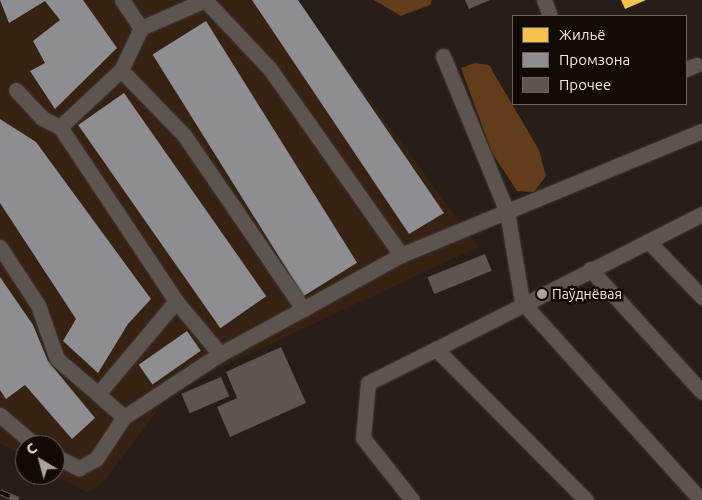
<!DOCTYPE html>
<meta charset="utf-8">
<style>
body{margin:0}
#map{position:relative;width:702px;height:500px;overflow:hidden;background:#271f17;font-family:Ubuntu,sans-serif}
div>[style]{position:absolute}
.built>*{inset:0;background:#362211}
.forest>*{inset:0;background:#623c1b}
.homes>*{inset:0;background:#f2c14e}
.industry>*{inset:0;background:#8d8d92;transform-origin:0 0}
.building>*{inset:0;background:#5d554f;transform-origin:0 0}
.roads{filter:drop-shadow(0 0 1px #413934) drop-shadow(0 0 1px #413934)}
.lane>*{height:15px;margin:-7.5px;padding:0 7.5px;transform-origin:7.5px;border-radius:7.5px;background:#5c544f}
.rail>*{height:5.5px;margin-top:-2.75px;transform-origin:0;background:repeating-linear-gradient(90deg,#110a05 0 11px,#635c57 0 22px);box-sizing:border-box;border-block:1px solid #635c57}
.dots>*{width:14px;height:14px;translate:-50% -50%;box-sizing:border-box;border:2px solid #110a05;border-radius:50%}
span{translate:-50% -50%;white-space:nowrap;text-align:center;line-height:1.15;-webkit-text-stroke:5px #110a05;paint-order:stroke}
.poi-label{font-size:14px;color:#f4e8df}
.left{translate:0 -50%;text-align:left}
.legend{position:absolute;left:512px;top:15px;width:175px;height:90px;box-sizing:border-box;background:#110a05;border:1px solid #6c635c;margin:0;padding:6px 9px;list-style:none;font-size:15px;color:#f4e8df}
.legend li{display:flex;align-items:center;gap:10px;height:25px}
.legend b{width:25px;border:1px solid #6c635c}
.north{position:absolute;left:15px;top:435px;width:50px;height:50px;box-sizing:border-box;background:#110a05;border:1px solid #6c635c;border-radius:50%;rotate:323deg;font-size:14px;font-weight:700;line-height:20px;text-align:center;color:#f4e8df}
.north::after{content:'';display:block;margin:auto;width:18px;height:22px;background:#aca299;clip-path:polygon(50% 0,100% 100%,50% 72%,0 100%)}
</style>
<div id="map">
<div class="built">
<div style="clip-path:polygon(0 0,297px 0,478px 247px,174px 389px,104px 481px,87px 493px,55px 474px,55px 445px,25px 445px,25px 457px,0 443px)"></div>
</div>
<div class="forest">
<div style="clip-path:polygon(374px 0,432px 0,430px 5px,401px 16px)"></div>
<div style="clip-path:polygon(475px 63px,489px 65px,539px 150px,546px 176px,534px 192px,517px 191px,492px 153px,461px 68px)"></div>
</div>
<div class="homes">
<div style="clip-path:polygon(621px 0,646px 0,625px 9px)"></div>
</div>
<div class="industry">
<div style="clip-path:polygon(0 0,83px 0,117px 48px,55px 109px,30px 71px,45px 63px,33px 41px,60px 20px,45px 1px,9px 23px)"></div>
<div style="clip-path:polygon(252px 0,298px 0,444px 213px,409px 234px)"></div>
<div style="left:206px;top:21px;width:285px;height:63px;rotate:58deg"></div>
<div style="left:124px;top:93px;width:248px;height:56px;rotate:55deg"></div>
<div style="clip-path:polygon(0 119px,36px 142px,151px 299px,128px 324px,98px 373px,63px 341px,76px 319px,0 203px)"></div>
<div style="clip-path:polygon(0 277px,33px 325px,48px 361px,95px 418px,72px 439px,25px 385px,6px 399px,0 390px)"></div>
<div style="left:187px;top:331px;width:24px;height:59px;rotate:55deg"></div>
</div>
<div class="building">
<div style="clip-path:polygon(465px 0,490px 0,469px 9px)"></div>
<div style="left:485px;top:254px;width:18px;height:62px;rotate:68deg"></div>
<div style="clip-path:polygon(281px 347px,306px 403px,230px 437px,217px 407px,237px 398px,226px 372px)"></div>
<div style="left:221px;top:377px;width:21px;height:43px;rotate:67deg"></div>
</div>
<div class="roads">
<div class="lane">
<div style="left:122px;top:0;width:34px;rotate:56deg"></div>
<div style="left:205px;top:0;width:95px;rotate:46.7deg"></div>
<div style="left:270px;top:69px;width:228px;rotate:54.8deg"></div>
<div style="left:401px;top:255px;width:326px;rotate:-22.4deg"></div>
<div style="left:544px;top:0;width:17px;rotate:69deg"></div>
<div style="left:443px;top:56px;width:169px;rotate:67.7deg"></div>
<div style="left:507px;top:212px;width:91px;rotate:80.5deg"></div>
<div style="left:522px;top:302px;width:267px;rotate:47.9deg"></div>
<div style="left:686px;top:69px;width:11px;rotate:-22deg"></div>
<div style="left:121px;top:70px;width:91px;rotate:45.9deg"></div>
<div style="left:184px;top:135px;width:211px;rotate:55.6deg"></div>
<div style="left:303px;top:309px;width:112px;rotate:-28.9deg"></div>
<div style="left:16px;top:90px;width:38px;rotate:47deg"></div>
<div style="left:42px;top:118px;width:20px;rotate:27deg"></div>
<div style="left:60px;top:127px;width:83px;rotate:-43.1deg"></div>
<div style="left:121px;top:70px;width:47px;rotate:-64.5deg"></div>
<div style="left:141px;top:28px;width:70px;rotate:-23.6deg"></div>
<div style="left:648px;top:241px;width:78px;rotate:46deg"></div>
<div style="left:0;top:247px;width:69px;rotate:56.8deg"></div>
<div style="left:38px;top:305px;width:57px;rotate:70.6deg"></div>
<div style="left:57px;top:359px;width:54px;rotate:40.5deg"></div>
<div style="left:98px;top:394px;width:121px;rotate:-50deg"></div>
<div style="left:176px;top:301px;width:209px;rotate:-123.7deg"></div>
<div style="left:590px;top:269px;width:166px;rotate:47.7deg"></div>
<div style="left:176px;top:301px;width:69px;rotate:50.3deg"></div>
<div style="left:0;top:415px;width:46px;rotate:40.6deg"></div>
<div style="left:124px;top:417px;width:115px;rotate:-33.3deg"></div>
<div style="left:220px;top:354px;width:94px;rotate:-28.5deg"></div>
<div style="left:55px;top:456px;width:27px;rotate:27deg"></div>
<div style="left:79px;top:468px;width:19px;rotate:-28deg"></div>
<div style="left:96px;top:459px;width:50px;rotate:-56.3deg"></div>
<div style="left:124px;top:417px;width:35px;rotate:-139deg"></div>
<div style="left:412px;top:500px;width:79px;rotate:-128.3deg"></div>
<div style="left:363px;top:438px;width:55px;rotate:-84.8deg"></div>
<div style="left:368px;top:383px;width:76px;rotate:-26.6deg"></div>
<div style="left:586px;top:500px;width:213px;rotate:-134.8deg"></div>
<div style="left:436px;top:349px;width:298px;rotate:-26.9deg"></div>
</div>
</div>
<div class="rail">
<div style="left:0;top:492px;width:20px;rotate:24deg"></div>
</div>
<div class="dots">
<div style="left:542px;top:294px;background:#aca299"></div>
</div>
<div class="poi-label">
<span class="left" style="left:552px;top:294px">Паўднёвая</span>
</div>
<ul class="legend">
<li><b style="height:14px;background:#f2c14e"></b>Жильё</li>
<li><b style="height:14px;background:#8d8d92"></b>Промзона</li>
<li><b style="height:14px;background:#5d554f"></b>Прочее</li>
</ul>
<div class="north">С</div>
</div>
